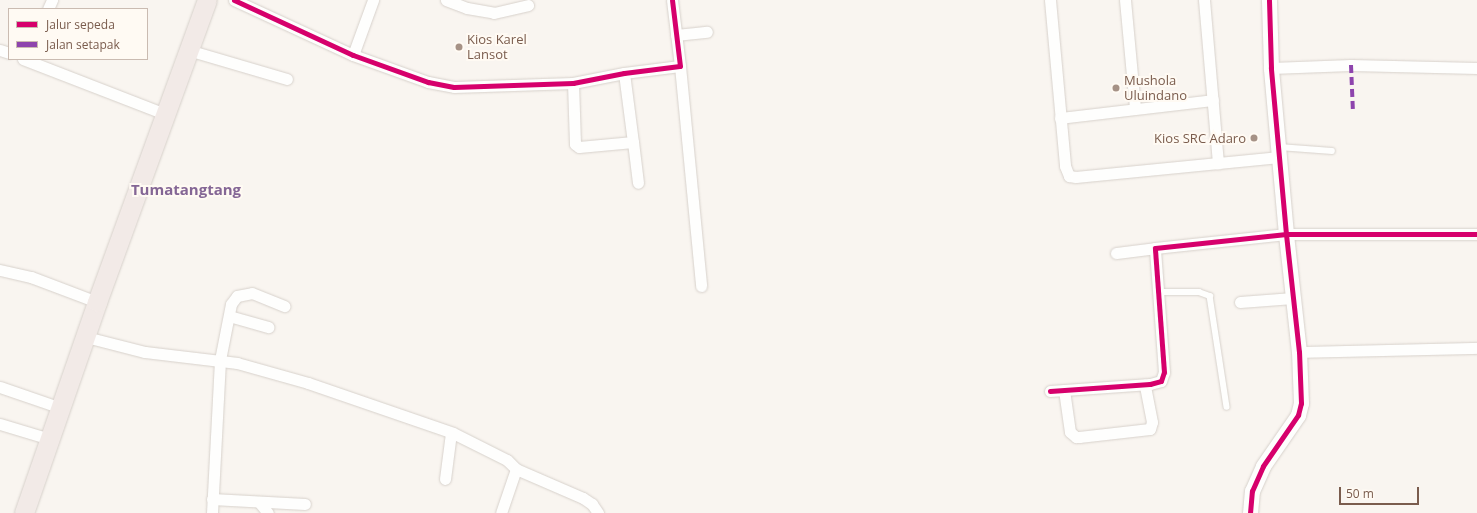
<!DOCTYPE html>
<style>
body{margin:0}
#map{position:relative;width:1477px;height:513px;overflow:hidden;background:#f9f5f0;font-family:"Open Sans",sans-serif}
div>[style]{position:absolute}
.roads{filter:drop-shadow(0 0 1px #d7d1cb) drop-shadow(0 0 1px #d7d1cb)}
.lane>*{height:5.5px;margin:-2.75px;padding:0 2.75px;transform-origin:2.75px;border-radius:2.75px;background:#fefefd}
.street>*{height:11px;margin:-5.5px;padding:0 5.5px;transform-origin:5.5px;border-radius:5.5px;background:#fefefd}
.secondary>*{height:15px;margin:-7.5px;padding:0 7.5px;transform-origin:7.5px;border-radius:7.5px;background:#fefefd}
.highway>*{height:19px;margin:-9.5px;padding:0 9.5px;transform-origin:9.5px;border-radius:9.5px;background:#f2eae7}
.quiet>*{height:4px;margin-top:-2px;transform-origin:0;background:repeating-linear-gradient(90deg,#8e44ad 0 8px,transparent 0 12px)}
.cycleway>*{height:5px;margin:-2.5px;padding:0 2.5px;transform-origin:2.5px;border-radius:2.5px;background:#d6006c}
.dots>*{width:11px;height:11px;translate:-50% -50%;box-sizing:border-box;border:2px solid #fffaf3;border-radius:50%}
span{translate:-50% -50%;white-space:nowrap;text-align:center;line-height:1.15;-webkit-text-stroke:4px #fffaf3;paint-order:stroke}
.poi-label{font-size:13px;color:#7a5c4d}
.left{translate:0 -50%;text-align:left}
.right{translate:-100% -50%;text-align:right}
.quarter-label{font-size:15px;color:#846695;font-weight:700}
.legend{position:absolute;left:8px;top:8px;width:140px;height:52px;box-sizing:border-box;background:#fffaf3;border:1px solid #cabbb1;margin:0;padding:5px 7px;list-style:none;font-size:12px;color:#7a5c4d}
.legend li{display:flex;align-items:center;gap:8px;height:20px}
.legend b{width:20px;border:1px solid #cabbb1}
.scale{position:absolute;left:1339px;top:487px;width:80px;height:18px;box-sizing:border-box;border:2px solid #7a5c4d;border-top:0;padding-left:5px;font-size:12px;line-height:14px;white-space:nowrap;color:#7a5c4d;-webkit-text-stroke:3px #fffaf3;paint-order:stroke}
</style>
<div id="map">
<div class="roads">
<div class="lane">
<div style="left:1279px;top:147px;width:53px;rotate:4.3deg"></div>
<div style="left:1158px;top:292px;width:41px"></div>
<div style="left:1199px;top:292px;width:12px;rotate:20deg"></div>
<div style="left:1210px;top:296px;width:112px;rotate:81.3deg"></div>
</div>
<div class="street">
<div style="left:234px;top:0;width:131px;rotate:24.8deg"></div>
<div style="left:353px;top:55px;width:80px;rotate:19.8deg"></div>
<div style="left:428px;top:82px;width:26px;rotate:11deg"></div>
<div style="left:454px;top:87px;width:119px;rotate:-1.9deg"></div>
<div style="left:573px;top:83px;width:52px;rotate:-11.1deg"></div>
<div style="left:624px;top:73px;width:56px;rotate:-7.1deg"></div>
<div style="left:680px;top:66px;width:66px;rotate:-96.9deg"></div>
<div style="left:446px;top:0;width:22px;rotate:21deg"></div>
<div style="left:467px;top:8px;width:27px;rotate:10deg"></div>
<div style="left:494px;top:13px;width:35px;rotate:-13deg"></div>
<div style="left:1050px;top:0;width:167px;rotate:84.8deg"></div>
<div style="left:1065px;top:166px;width:11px;rotate:68deg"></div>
<div style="left:1069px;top:176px;width:7px;rotate:8deg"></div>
<div style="left:1076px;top:177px;width:204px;rotate:-5.6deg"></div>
<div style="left:1125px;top:0;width:108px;rotate:84.7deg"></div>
<div style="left:1204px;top:0;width:164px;rotate:85.1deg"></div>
<div style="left:48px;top:9px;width:10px;rotate:-66deg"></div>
<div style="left:676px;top:35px;width:31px;rotate:-6deg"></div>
<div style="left:0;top:50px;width:9px;rotate:18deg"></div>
<div style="left:188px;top:50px;width:103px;rotate:16.3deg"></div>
<div style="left:353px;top:55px;width:59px;rotate:-70deg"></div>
<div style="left:23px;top:59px;width:152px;rotate:21.2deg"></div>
<div style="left:680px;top:66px;width:221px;rotate:84.5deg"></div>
<div style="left:1271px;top:68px;width:80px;rotate:-2.1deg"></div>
<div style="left:1351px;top:65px;width:126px;rotate:1.4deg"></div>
<div style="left:624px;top:73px;width:70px;rotate:82.6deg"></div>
<div style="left:573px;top:83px;width:61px;rotate:88.1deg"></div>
<div style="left:575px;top:144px;width:5px;rotate:37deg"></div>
<div style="left:579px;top:147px;width:54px;rotate:-5.3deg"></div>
<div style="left:633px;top:142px;width:41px;rotate:83deg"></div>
<div style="left:1060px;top:118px;width:154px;rotate:-6.7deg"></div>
<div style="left:1116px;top:253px;width:39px;rotate:-7deg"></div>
<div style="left:0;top:270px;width:32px;rotate:13deg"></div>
<div style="left:31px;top:277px;width:71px;rotate:20.7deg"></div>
<div style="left:1240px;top:302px;width:53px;rotate:-4.3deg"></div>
<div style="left:229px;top:316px;width:41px;rotate:15.8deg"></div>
<div style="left:86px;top:337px;width:61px;rotate:14.3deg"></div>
<div style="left:145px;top:352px;width:93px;rotate:6.8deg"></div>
<div style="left:237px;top:363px;width:74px;rotate:15.7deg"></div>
<div style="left:308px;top:383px;width:153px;rotate:19deg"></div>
<div style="left:453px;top:433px;width:60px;rotate:26.6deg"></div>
<div style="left:507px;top:460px;width:13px;rotate:45deg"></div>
<div style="left:516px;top:469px;width:46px;rotate:108.8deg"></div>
<div style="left:1299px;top:352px;width:178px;rotate:-1.3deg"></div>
<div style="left:0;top:387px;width:65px;rotate:19deg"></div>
<div style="left:1064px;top:390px;width:42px;rotate:81.9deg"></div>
<div style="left:1070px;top:432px;width:8px;rotate:40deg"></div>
<div style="left:1076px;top:437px;width:3px"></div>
<div style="left:1079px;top:437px;width:71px;rotate:-6.4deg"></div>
<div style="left:1150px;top:429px;width:7px;rotate:-74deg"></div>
<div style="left:1152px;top:422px;width:38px;rotate:-101deg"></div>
<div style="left:1050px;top:391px;width:100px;rotate:-4deg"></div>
<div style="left:1150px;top:384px;width:11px;rotate:-15deg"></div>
<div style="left:1161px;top:381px;width:9px;rotate:-72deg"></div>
<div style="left:1164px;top:372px;width:124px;rotate:-94.2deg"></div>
<div style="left:1155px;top:248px;width:132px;rotate:-6.1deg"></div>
<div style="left:1286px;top:234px;width:191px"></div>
<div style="left:0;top:424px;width:52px;rotate:16.7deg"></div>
<div style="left:516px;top:469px;width:73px;rotate:23.4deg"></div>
<div style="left:583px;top:498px;width:11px;rotate:34deg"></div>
<div style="left:592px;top:504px;width:11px;rotate:56deg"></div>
<div style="left:445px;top:479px;width:46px;rotate:-82.6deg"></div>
<div style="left:212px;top:499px;width:93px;rotate:3.1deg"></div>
<div style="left:259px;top:502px;width:14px;rotate:51deg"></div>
<div style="left:212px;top:513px;width:153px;rotate:-87deg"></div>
<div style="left:220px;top:360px;width:57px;rotate:-78.9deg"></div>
<div style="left:231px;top:304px;width:10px;rotate:-53deg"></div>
<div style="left:237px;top:296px;width:15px;rotate:-11deg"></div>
<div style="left:252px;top:293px;width:35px;rotate:22deg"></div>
</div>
<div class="secondary">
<div style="left:1250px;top:513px;width:22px;rotate:-85deg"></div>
<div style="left:1252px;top:491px;width:27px;rotate:-66deg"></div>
<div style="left:1263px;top:466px;width:62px;rotate:-55.5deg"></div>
<div style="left:1298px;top:415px;width:12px;rotate:-76deg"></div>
<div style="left:1301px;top:403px;width:51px;rotate:-92.2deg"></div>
<div style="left:1299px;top:352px;width:119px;rotate:-96.3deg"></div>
<div style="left:1286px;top:234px;width:167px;rotate:-95.2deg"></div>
<div style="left:1271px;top:68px;width:68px;rotate:-91.7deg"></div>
</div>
<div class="highway">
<div style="left:24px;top:513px;width:223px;rotate:-70.9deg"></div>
<div style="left:97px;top:302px;width:321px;rotate:-70deg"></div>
</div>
</div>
<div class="quiet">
<div style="left:1351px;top:65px;width:48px;rotate:87.6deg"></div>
</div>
<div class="cycleway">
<div style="left:234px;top:0;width:131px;rotate:24.8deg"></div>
<div style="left:353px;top:55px;width:80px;rotate:19.8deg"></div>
<div style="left:428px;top:82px;width:26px;rotate:11deg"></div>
<div style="left:454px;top:87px;width:119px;rotate:-1.9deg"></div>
<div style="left:573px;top:83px;width:52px;rotate:-11.1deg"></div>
<div style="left:624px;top:73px;width:56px;rotate:-7.1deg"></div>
<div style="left:680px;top:66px;width:66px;rotate:-96.9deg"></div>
<div style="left:1050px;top:391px;width:100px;rotate:-4deg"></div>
<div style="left:1150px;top:384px;width:11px;rotate:-15deg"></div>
<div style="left:1161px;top:381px;width:9px;rotate:-72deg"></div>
<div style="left:1164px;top:372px;width:124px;rotate:-94.2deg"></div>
<div style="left:1155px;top:248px;width:132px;rotate:-6.1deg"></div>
<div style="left:1286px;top:234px;width:191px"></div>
<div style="left:1250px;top:513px;width:22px;rotate:-85deg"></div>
<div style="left:1252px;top:491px;width:27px;rotate:-66deg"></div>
<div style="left:1263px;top:466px;width:62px;rotate:-55.5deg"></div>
<div style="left:1298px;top:415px;width:12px;rotate:-76deg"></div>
<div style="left:1301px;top:403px;width:51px;rotate:-92.2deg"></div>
<div style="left:1299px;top:352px;width:119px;rotate:-96.3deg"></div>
<div style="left:1286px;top:234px;width:167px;rotate:-95.2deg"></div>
<div style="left:1271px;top:68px;width:68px;rotate:-91.7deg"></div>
</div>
<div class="dots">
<div style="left:459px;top:47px;background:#a69286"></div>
<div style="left:1116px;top:88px;background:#a69286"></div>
<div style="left:1254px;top:138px;background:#a69286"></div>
</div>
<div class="poi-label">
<span class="left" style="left:467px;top:47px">Kios Karel<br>Lansot</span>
<span class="left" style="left:1124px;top:88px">Mushola<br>Uluindano</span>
<span class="right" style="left:1246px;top:138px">Kios SRC Adaro</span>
</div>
<div class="quarter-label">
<span style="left:186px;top:190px">Tumatangtang</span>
</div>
<ul class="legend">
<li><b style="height:5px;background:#d6006c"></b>Jalur sepeda</li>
<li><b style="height:5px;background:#8e44ad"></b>Jalan setapak</li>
</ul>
<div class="scale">50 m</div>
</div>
